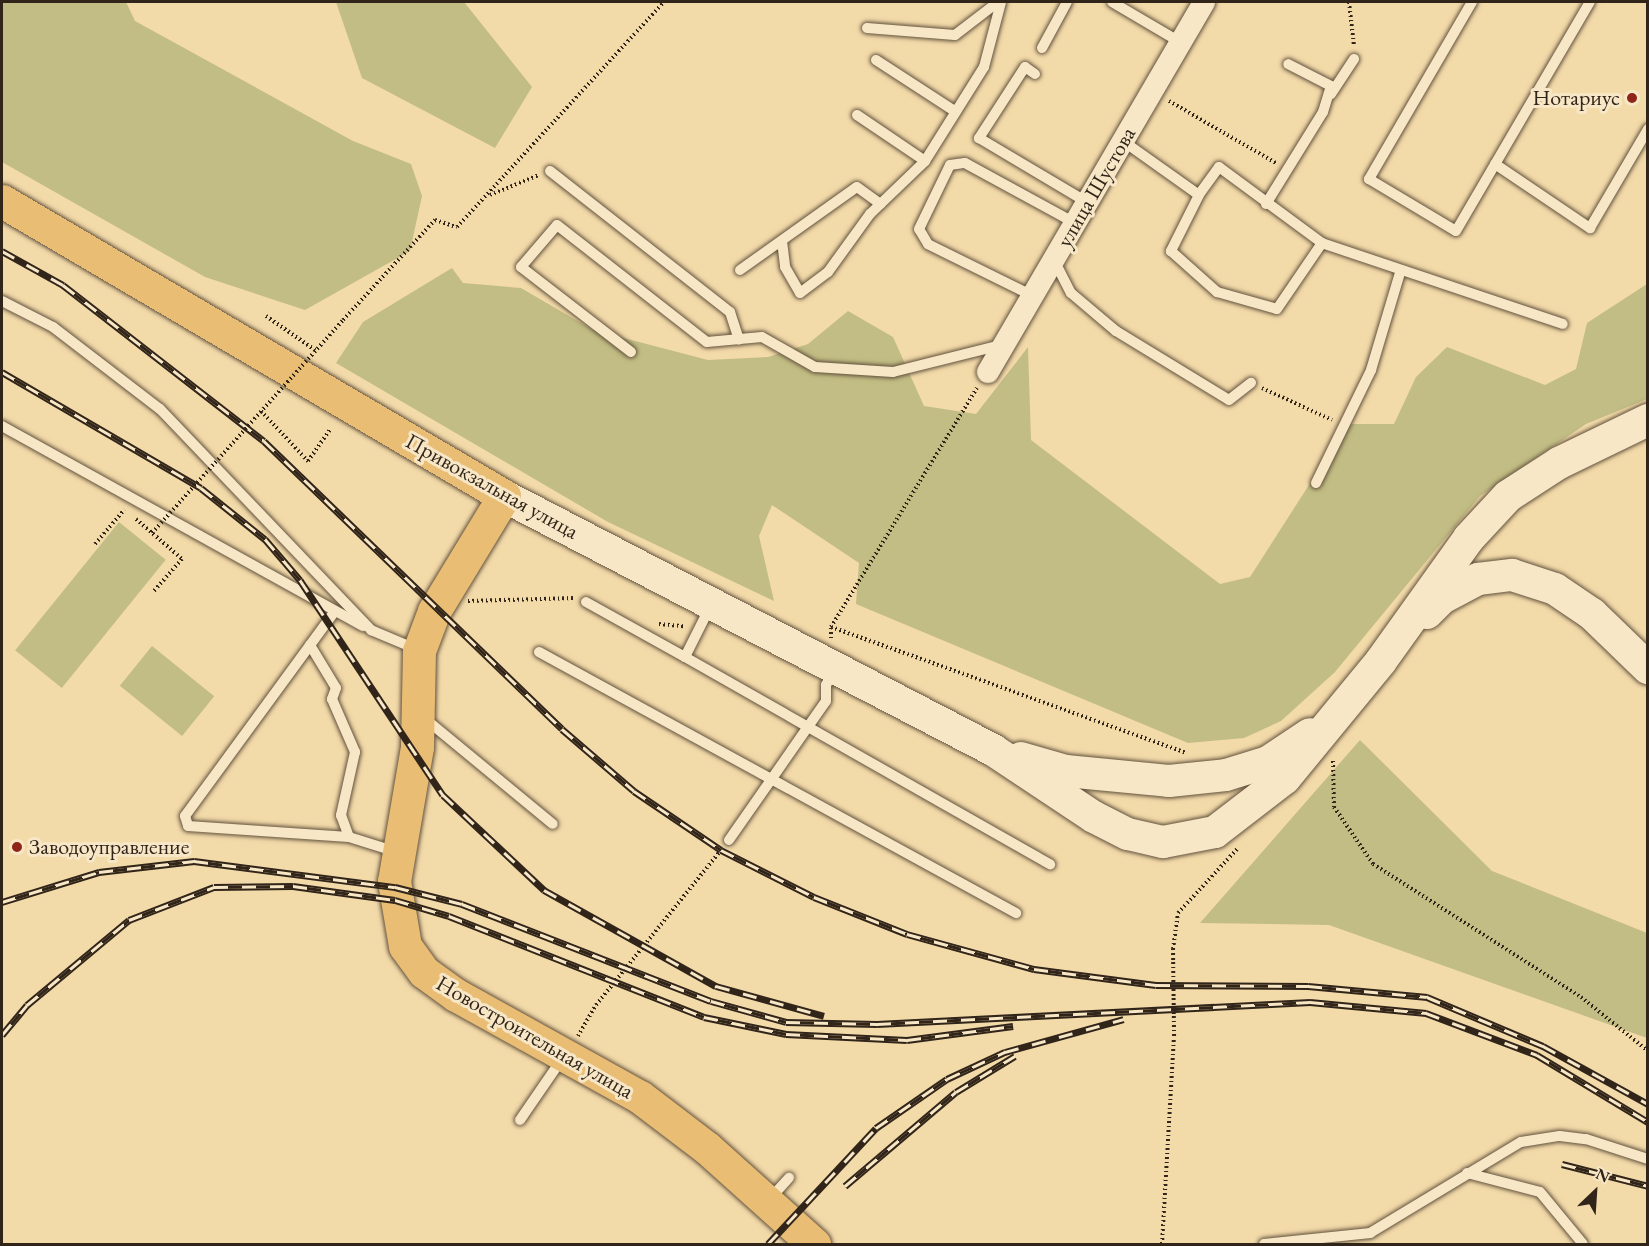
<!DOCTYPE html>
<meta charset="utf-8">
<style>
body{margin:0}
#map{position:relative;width:1649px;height:1246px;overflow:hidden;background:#f3daa9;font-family:"EB Garamond",serif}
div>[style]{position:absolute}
.green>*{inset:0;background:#c2bd84;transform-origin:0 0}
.path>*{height:4px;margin-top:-2px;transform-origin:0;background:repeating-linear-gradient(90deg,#31251a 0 1.5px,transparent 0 4.5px)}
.roads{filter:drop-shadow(0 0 2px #62523e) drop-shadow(0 0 2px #62523e)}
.service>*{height:10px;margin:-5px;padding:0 5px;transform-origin:5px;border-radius:5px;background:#f7e7c7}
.minor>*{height:22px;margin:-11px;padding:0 11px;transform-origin:11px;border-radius:11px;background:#f7e7c7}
.secondary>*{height:32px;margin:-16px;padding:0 16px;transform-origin:16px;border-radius:16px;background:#f7e7c7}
.primary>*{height:33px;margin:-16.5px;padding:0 16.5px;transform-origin:16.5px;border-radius:16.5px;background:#eabd74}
.rail>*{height:7px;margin-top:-3.5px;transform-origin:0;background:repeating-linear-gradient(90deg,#f7e7c7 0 14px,#31251a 0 28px);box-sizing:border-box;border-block:2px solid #31251a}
.path-bridge>*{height:4px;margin-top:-2px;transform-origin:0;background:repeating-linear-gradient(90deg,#31251a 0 1.5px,transparent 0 4.5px)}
.dots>*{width:16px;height:16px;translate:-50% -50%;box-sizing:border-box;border:3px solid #f7e7c7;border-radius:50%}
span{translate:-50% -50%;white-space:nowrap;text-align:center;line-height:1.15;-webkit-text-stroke:6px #f7e7c7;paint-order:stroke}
.poi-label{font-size:22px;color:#31251a}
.right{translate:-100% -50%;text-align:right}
.left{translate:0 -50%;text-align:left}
.street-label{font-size:22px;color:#31251a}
.frame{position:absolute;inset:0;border:3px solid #31251a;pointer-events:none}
.north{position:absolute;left:1565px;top:1162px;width:60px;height:60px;-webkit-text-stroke:4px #f7e7c7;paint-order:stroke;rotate:25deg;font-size:16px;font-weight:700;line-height:24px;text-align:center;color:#31251a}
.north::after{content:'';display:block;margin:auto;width:21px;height:27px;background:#31251a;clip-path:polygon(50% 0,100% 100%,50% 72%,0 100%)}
</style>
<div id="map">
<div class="green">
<div style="clip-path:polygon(2px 2px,126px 2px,135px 21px,353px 141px,411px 164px,422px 196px,410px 251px,305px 310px,205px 277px,2px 162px)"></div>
<div style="clip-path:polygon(336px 2px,464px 2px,532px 87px,495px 148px,362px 78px)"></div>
<div style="clip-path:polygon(452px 268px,463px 283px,521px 288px,593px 330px,708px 360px,768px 357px,808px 344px,848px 311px,893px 337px,924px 406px,976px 414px,1028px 347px,1031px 440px,1220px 584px,1250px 577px,1348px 424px,1394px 424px,1416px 377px,1447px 347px,1545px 385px,1576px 369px,1587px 323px,1647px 284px,1647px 399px,1586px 424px,1480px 496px,1335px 672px,1281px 721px,1244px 738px,1188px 743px,856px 604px,859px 563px,772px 505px,759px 536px,774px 601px,608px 522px,336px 363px,363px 322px)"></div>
<div style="left:119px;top:522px;width:60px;height:165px;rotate:39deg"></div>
<div style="left:152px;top:646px;width:80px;height:51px;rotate:39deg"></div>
<div style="clip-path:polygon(1360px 740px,1492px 871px,1647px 933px,1647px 1038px,1329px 925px,1200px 923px)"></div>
</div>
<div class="path">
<div style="left:1349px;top:2px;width:44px;rotate:83.5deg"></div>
<div style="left:1169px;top:101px;width:124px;rotate:30.1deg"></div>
<div style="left:490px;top:195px;width:53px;rotate:-22.2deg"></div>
<div style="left:266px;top:316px;width:60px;rotate:34.8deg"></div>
<div style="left:343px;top:320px;width:136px;rotate:-47.4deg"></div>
<div style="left:435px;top:220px;width:23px;rotate:18deg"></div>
<div style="left:457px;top:227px;width:306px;rotate:-47.4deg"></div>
<div style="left:1262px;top:388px;width:77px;rotate:24.6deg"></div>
<div style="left:261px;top:411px;width:69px;rotate:46.8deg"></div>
<div style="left:308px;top:461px;width:39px;rotate:-55deg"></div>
<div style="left:136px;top:519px;width:61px;rotate:41deg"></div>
<div style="left:182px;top:559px;width:44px;rotate:131.3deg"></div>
<div style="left:95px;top:544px;width:45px;rotate:-49.5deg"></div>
<div style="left:468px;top:601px;width:106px;rotate:-1.6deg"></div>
<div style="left:659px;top:624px;width:25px;rotate:5deg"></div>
<div style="left:831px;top:627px;width:280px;rotate:-58.6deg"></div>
<div style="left:831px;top:638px;width:11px;rotate:-90deg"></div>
<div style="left:831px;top:627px;width:377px;rotate:19.5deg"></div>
<div style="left:1333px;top:761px;width:46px;rotate:88.8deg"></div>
<div style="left:1334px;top:807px;width:69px;rotate:55.6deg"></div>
<div style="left:1373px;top:864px;width:247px;rotate:32.6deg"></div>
<div style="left:1581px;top:997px;width:86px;rotate:38.9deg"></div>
<div style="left:1173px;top:949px;width:36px;rotate:-82deg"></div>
<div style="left:1178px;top:913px;width:87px;rotate:-47.3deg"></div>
<div style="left:578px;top:1036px;width:36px;rotate:-60deg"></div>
<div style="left:596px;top:1005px;width:199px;rotate:-51.1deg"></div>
<div style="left:1162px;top:1244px;width:207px;rotate:-86.7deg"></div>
</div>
<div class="roads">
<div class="service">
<div style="left:1112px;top:2px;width:79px;rotate:30.5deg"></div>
<div style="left:1472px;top:2px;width:205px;rotate:120.2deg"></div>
<div style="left:1369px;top:179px;width:101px;rotate:30.9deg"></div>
<div style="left:1456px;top:231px;width:265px;rotate:-59.7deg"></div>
<div style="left:867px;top:28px;width:88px;rotate:4.5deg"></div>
<div style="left:955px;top:35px;width:54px;rotate:-37.5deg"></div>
<div style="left:1042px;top:48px;width:52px;rotate:-61.5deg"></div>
<div style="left:876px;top:60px;width:95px;rotate:33deg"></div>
<div style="left:1035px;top:74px;width:12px;rotate:-145deg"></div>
<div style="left:1025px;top:67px;width:85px;rotate:122.9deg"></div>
<div style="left:979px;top:138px;width:126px;rotate:30.7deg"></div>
<div style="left:1331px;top:94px;width:42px;rotate:-56.7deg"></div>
<div style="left:857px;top:115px;width:82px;rotate:34.1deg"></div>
<div style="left:1123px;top:141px;width:93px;rotate:35.4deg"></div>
<div style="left:1199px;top:195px;width:63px;rotate:116.6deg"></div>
<div style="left:1171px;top:251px;width:62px;rotate:41.7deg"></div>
<div style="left:1217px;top:292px;width:62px;rotate:15.8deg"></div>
<div style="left:1277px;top:309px;width:80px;rotate:-55.7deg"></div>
<div style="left:1322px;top:243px;width:128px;rotate:-143.6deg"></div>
<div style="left:1219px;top:167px;width:34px;rotate:126deg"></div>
<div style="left:1495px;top:164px;width:115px;rotate:34deg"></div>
<div style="left:1590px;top:228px;width:115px;rotate:-59.6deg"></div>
<div style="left:550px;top:171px;width:229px;rotate:38.1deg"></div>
<div style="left:730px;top:312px;width:29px;rotate:72deg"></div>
<div style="left:1266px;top:204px;width:108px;rotate:-58.2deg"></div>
<div style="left:1323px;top:112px;width:27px;rotate:-73deg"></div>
<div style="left:1331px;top:86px;width:48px;rotate:-152.9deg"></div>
<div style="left:782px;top:241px;width:26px;rotate:83deg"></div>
<div style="left:785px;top:267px;width:30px;rotate:60deg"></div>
<div style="left:800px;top:293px;width:35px;rotate:-37deg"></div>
<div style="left:828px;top:272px;width:72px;rotate:-54.1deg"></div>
<div style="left:870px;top:214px;width:76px;rotate:-43.9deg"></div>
<div style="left:925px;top:161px;width:111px;rotate:-57.9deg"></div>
<div style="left:984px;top:67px;width:67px;rotate:-75.3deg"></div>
<div style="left:1322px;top:243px;width:254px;rotate:18.6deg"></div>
<div style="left:1054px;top:260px;width:37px;rotate:63deg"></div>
<div style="left:1071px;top:293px;width:59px;rotate:40.2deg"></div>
<div style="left:1116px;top:331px;width:132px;rotate:31.4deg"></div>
<div style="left:1229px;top:400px;width:28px;rotate:-38deg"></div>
<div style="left:740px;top:270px;width:143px;rotate:-35.4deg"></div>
<div style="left:857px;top:187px;width:29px;rotate:36deg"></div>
<div style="left:1033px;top:296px;width:117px;rotate:-153.7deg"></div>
<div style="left:928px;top:244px;width:17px;rotate:-121deg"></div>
<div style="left:919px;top:229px;width:71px;rotate:-64.2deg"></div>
<div style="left:950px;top:165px;width:15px;rotate:-8deg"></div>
<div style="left:965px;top:163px;width:125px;rotate:28.6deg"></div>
<div style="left:2px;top:301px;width:57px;rotate:27deg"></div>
<div style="left:53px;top:327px;width:135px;rotate:37.5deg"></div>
<div style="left:160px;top:409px;width:306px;rotate:46.3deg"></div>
<div style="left:371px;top:630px;width:49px;rotate:22.9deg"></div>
<div style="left:631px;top:352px;width:139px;rotate:-142.3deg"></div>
<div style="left:521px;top:267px;width:55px;rotate:-49.4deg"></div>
<div style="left:557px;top:225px;width:190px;rotate:38deg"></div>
<div style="left:707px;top:342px;width:55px;rotate:-5.2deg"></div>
<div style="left:762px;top:337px;width:61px;rotate:29.5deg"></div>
<div style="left:815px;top:367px;width:78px;rotate:3.7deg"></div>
<div style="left:893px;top:372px;width:111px;rotate:-14deg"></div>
<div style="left:2px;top:426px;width:413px;rotate:29deg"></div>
<div style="left:1316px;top:483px;width:126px;rotate:-64deg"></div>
<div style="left:1371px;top:370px;width:101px;rotate:-73.4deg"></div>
<div style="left:586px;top:602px;width:113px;rotate:29.1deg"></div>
<div style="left:710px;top:607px;width:56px;rotate:116.6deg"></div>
<div style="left:685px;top:657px;width:420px;rotate:29.6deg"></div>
<div style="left:335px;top:611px;width:254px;rotate:126.2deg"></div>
<div style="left:185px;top:816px;width:10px;rotate:73deg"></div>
<div style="left:188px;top:826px;width:161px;rotate:3.9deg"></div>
<div style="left:310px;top:645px;width:50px;rotate:58.8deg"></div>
<div style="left:336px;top:688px;width:12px;rotate:110deg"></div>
<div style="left:332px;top:699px;width:58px;rotate:66.5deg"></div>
<div style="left:355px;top:752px;width:65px;rotate:102.5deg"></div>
<div style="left:341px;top:815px;width:23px;rotate:70deg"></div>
<div style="left:349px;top:837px;width:50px;rotate:17.4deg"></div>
<div style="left:539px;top:652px;width:544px;rotate:28.69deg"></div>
<div style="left:423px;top:717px;width:168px;rotate:39.5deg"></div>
<div style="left:729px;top:840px;width:169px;rotate:-55.1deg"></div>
<div style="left:826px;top:701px;width:16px;rotate:-90deg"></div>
<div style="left:826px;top:685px;width:18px;rotate:-61deg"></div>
<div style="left:520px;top:1120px;width:74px;rotate:-55.5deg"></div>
<div style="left:1467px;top:1173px;width:75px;rotate:14.6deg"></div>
<div style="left:1540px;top:1192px;width:67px;rotate:50.4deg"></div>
<div style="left:769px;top:1200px;width:30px;rotate:-48deg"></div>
<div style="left:1264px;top:1244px;width:107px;rotate:-5.9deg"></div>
<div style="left:1370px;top:1233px;width:176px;rotate:-31.1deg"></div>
<div style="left:1521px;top:1142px;width:39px;rotate:-9deg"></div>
<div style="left:1560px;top:1136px;width:26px;rotate:7deg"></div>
<div style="left:1586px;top:1139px;width:65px;rotate:17.9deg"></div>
</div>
<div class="minor">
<div style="left:988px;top:372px;width:428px;rotate:-59.7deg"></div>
</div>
<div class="secondary">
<div style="left:504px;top:496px;width:551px;rotate:27.45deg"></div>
<div style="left:993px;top:750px;width:121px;rotate:33.6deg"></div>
<div style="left:1094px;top:817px;width:38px;rotate:27deg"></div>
<div style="left:1128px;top:834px;width:36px;rotate:13deg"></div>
<div style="left:1163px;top:842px;width:53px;rotate:-10.9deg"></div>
<div style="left:1215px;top:832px;width:88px;rotate:-37.6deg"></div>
<div style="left:1285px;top:778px;width:151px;rotate:-50.6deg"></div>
<div style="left:1381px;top:661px;width:151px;rotate:-54.4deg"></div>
<div style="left:1469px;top:538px;width:57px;rotate:-47.1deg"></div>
<div style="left:1508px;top:496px;width:61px;rotate:-32.9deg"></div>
<div style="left:1559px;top:463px;width:99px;rotate:-25.8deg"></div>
<div style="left:1427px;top:613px;width:21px;rotate:-45deg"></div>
<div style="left:1442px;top:598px;width:41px;rotate:-27.8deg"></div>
<div style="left:1478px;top:579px;width:34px;rotate:-7deg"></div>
<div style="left:1512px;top:575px;width:45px;rotate:18deg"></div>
<div style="left:1555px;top:589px;width:45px;rotate:34deg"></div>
<div style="left:1592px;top:614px;width:78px;rotate:44deg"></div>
<div style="left:1021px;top:758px;width:47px;rotate:16.1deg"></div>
<div style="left:1066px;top:771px;width:103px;rotate:5.5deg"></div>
<div style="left:1169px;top:781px;width:57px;rotate:-6deg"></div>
<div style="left:1226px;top:775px;width:44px;rotate:-17.2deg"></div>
<div style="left:1268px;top:762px;width:50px;rotate:-33.7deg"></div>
</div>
<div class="primary">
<div style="left:2px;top:201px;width:582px;rotate:30.44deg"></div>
<div style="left:504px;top:496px;width:135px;rotate:121.3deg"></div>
<div style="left:434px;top:611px;width:43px;rotate:110.6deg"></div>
<div style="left:419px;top:651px;width:96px;rotate:91.2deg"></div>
<div style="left:417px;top:747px;width:136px;rotate:99.7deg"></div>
<div style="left:394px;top:881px;width:66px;rotate:80.4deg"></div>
<div style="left:405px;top:946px;width:32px;rotate:54deg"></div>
<div style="left:424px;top:972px;width:39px;rotate:36deg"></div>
<div style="left:456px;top:995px;width:210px;rotate:29deg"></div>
<div style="left:640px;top:1097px;width:84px;rotate:37.3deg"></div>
<div style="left:707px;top:1148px;width:144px;rotate:41.9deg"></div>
</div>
</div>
<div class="rail">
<div style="left:2px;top:251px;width:70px;rotate:29.1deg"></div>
<div style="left:63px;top:285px;width:254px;rotate:37.8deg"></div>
<div style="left:264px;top:441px;width:414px;rotate:44deg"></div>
<div style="left:562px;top:729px;width:95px;rotate:40.7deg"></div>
<div style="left:634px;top:791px;width:105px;rotate:34.1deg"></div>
<div style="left:721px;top:850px;width:104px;rotate:26.8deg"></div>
<div style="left:814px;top:897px;width:100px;rotate:21.7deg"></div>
<div style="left:907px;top:934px;width:132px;rotate:15.4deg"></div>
<div style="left:1034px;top:969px;width:123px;rotate:7.5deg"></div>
<div style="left:1156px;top:985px;width:152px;rotate:0.4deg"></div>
<div style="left:1308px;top:986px;width:120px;rotate:5.3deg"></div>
<div style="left:1427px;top:997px;width:126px;rotate:22.9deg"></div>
<div style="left:1543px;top:1046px;width:120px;rotate:28.9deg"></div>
<div style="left:2px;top:372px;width:230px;rotate:30.2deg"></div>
<div style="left:201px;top:488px;width:82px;rotate:38.6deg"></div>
<div style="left:265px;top:539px;width:54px;rotate:49.5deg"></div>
<div style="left:300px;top:580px;width:258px;rotate:56.4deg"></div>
<div style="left:443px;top:795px;width:139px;rotate:43.2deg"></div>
<div style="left:544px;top:890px;width:197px;rotate:29.2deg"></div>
<div style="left:716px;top:986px;width:112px;rotate:15.5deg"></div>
<div style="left:2px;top:902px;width:102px;rotate:-17.2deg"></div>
<div style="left:99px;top:872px;width:96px;rotate:-6.6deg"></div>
<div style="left:194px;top:861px;width:203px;rotate:7.4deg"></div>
<div style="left:395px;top:887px;width:69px;rotate:14.2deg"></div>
<div style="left:462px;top:904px;width:267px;rotate:21.3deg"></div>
<div style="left:711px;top:1001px;width:78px;rotate:15.6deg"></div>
<div style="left:786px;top:1022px;width:91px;rotate:1.3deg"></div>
<div style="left:877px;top:1024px;width:434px;rotate:-2.9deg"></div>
<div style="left:1310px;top:1002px;width:117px;rotate:5.4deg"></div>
<div style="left:1426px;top:1013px;width:119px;rotate:20.7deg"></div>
<div style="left:1537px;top:1055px;width:130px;rotate:31.1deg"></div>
<div style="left:2px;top:1035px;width:39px;rotate:-50deg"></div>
<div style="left:27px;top:1005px;width:133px;rotate:-39.8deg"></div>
<div style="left:129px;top:920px;width:91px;rotate:-21.2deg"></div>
<div style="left:214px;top:887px;width:79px;rotate:-0.7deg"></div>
<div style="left:293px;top:886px;width:103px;rotate:7.8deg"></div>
<div style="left:395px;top:900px;width:56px;rotate:16.5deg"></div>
<div style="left:449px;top:916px;width:274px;rotate:21.6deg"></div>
<div style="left:704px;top:1017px;width:84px;rotate:11.7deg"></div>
<div style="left:786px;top:1034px;width:121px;rotate:2.8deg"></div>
<div style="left:907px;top:1040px;width:107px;rotate:-7.5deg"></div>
<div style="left:1562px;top:1164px;width:89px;rotate:14.3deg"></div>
<div style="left:845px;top:1186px;width:145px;rotate:-40.3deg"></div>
<div style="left:956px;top:1092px;width:69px;rotate:-31.4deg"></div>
<div style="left:768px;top:1244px;width:158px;rotate:-47deg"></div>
<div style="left:876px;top:1128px;width:86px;rotate:-34.6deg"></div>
<div style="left:947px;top:1079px;width:64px;rotate:-25deg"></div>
<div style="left:1005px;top:1052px;width:123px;rotate:-15.5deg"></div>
</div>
<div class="path-bridge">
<div style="left:152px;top:533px;width:286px;rotate:-48.1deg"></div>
<div style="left:1173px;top:949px;width:88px;rotate:89.3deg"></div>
</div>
<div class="dots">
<div style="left:1632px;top:98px;background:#8f2418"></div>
<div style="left:17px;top:847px;background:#8f2418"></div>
</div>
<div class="poi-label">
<span class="right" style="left:1620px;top:98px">Нотариус</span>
<span class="left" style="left:29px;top:847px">Заводоуправление</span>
</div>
<div class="street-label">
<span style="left:1096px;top:187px;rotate:-60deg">улица Шустова</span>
<span style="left:492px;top:486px;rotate:29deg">Привокзальная улица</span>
<span style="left:535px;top:1037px;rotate:30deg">Новостроительная улица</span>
</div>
<div class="frame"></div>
<div class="north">N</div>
</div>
